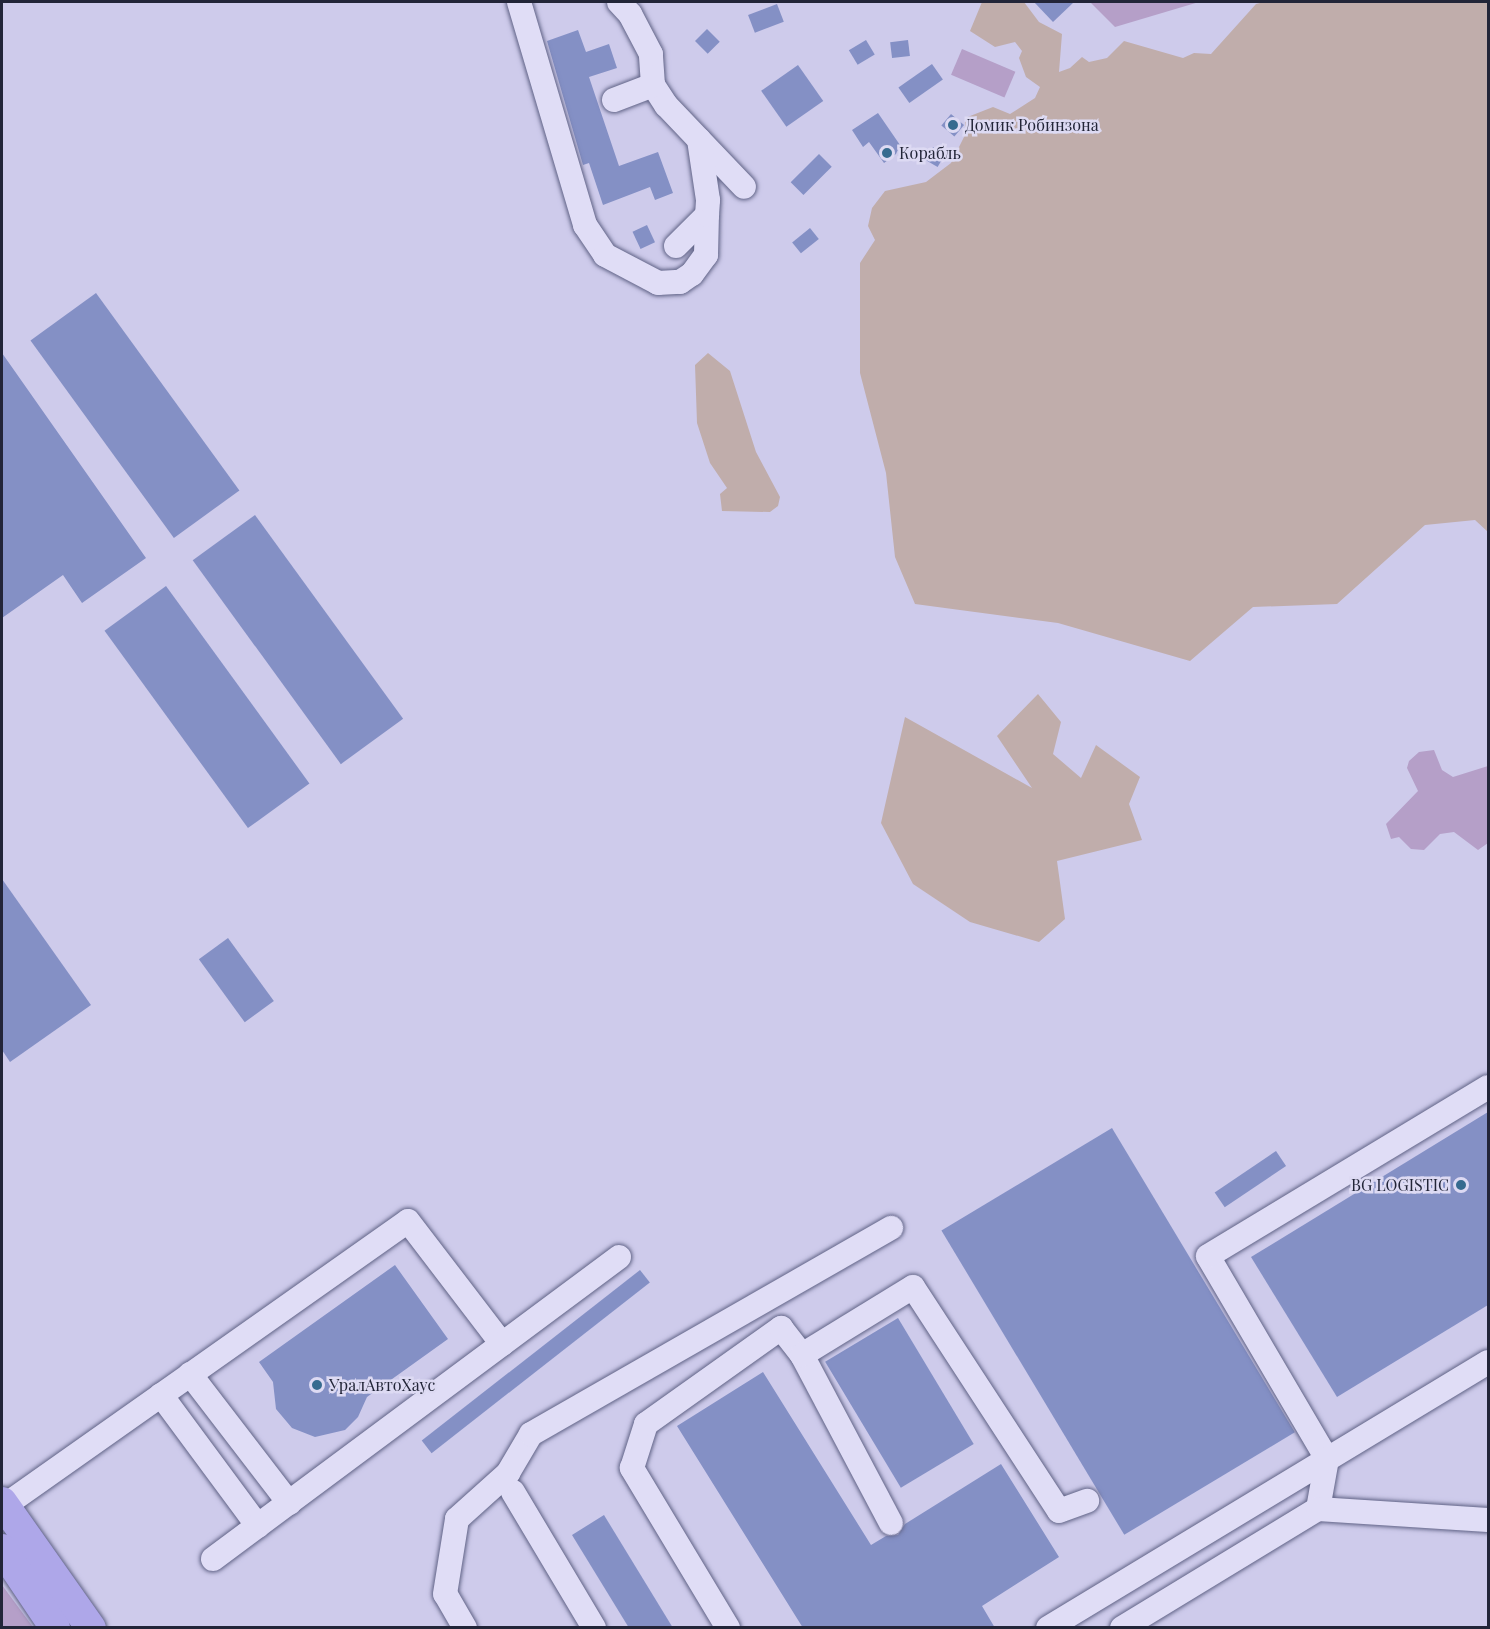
<!DOCTYPE html>
<meta charset="utf-8">
<style>
body{margin:0}
#map{position:relative;width:1490px;height:1629px;overflow:hidden;background:#cecbeb;font-family:"Playfair Display",serif}
div>[style]{position:absolute}
.green>*{inset:0;background:#b59fc8;transform-origin:0 0}
.water>*{inset:0;background:#c0adab}
.building>*{inset:0;background:#8490c5;transform-origin:0 0}
.roads{filter:drop-shadow(0 0 2px #606386) drop-shadow(0 0 2px #606386)}
.minor>*{height:24px;margin:-12px;padding:0 12px;transform-origin:12px;border-radius:12px;background:#e0ddf6}
.major>*{height:30px;margin:-15px;padding:0 15px;transform-origin:15px;border-radius:15px;background:#aea7e9}
.dots>*{width:16px;height:16px;translate:-50% -50%;box-sizing:border-box;border:3px solid #dddaf3;border-radius:50%}
span{translate:-50% -50%;white-space:nowrap;text-align:center;line-height:1.15;-webkit-text-stroke:5px #dddaf3;paint-order:stroke}
.poi-label{font-size:16px;color:#222538}
.left{translate:0 -50%;text-align:left}
.right{translate:-100% -50%;text-align:right}
.frame{position:absolute;inset:0;border:3px solid #222538;pointer-events:none}
</style>
<div id="map">
<div class="green">
<div style="clip-path:polygon(1090px 2px,1199px 2px,1115px 27px)"></div>
<div style="left:962px;top:49px;width:58px;height:28px;rotate:23deg"></div>
<div style="clip-path:polygon(1434px 750px,1442px 770px,1453px 777px,1488px 766px,1488px 843px,1478px 850px,1454px 832px,1440px 834px,1424px 850px,1411px 849px,1399px 837px,1391px 839px,1386px 824px,1418px 791px,1407px 768px,1409px 761px,1419px 752px)"></div>
<div style="clip-path:polygon(2px 1585px,33px 1627px,2px 1627px)"></div>
</div>
<div class="water">
<div style="clip-path:polygon(982px 2px,1024px 2px,1039px 22px,1062px 34px,1059px 72px,1070px 68px,1082px 57px,1089px 62px,1107px 58px,1124px 41px,1183px 58px,1194px 53px,1211px 54px,1256px 4px,1264px 2px,1488px 2px,1488px 532px,1475px 520px,1425px 525px,1337px 604px,1253px 607px,1190px 661px,1058px 623px,915px 604px,895px 557px,886px 473px,860px 373px,860px 263px,875px 240px,868px 226px,872px 208px,885px 191px,926px 182px,951px 163px,965px 135px,965px 118px,993px 107px,1010px 114px,1035px 98px,1040px 87px,1026px 77px,1019px 58px,1022px 51px,1015px 42px,995px 47px,970px 31px)"></div>
<div style="clip-path:polygon(708px 353px,730px 371px,756px 452px,780px 497px,778px 506px,770px 512px,722px 511px,720px 494px,727px 488px,710px 463px,697px 423px,695px 365px)"></div>
<div style="clip-path:polygon(1038px 694px,1061px 722px,1053px 754px,1081px 778px,1096px 745px,1140px 777px,1129px 804px,1142px 840px,1057px 861px,1065px 919px,1039px 942px,970px 922px,913px 884px,881px 823px,905px 717px,1032px 788px,997px 736px)"></div>
</div>
<div class="building">
<div style="clip-path:polygon(1034px 2px,1074px 2px,1053px 22px)"></div>
<div style="left:777px;top:4px;width:19px;height:31px;rotate:69deg"></div>
<div style="left:707px;top:29px;width:18px;height:17px;rotate:45deg"></div>
<div style="clip-path:polygon(578px 30px,586px 52px,609px 44px,617px 68px,589px 77px,619px 166px,658px 152px,673px 193px,655px 200px,650px 187px,603px 205px,589px 163px,583px 165px,547px 41px)"></div>
<div style="left:866px;top:40px;width:17px;height:20px;rotate:59deg"></div>
<div style="left:908px;top:40px;width:16px;height:18px;rotate:83deg"></div>
<div style="left:932px;top:64px;width:19px;height:41px;rotate:55deg"></div>
<div style="left:798px;top:65px;width:44px;height:45px;rotate:55deg"></div>
<div style="clip-path:polygon(878px 113px,900px 145px,896px 154px,884px 163px,869px 142px,863px 147px,852px 130px)"></div>
<div style="left:951px;top:114px;width:17px;height:15px;rotate:40deg"></div>
<div style="left:933px;top:147px;width:14px;height:15px;rotate:30deg"></div>
<div style="left:819px;top:154px;width:18px;height:40px;rotate:45deg"></div>
<div style="left:647px;top:225px;width:19px;height:16px;rotate:65deg"></div>
<div style="left:810px;top:228px;width:14px;height:23px;rotate:51deg"></div>
<div style="left:96px;top:293px;width:244px;height:81px;rotate:54deg"></div>
<div style="clip-path:polygon(2px 353px,146px 558px,82px 603px,63px 575px,2px 618px)"></div>
<div style="left:255px;top:515px;width:252px;height:77px;rotate:54deg"></div>
<div style="left:166px;top:586px;width:244px;height:76px;rotate:54deg"></div>
<div style="clip-path:polygon(2px 879px,91px 1005px,10px 1062px,2px 1050px)"></div>
<div style="left:228px;top:938px;width:78px;height:36px;rotate:54deg"></div>
<div style="clip-path:polygon(1488px 1112px,1488px 1305px,1337px 1397px,1251px 1257px)"></div>
<div style="left:1112px;top:1128px;width:355px;height:199px;rotate:59deg"></div>
<div style="left:1276px;top:1151px;width:18px;height:74px;rotate:56deg"></div>
<div style="clip-path:polygon(395px 1265px,448px 1339px,367px 1397px,358px 1417px,345px 1430px,315px 1437px,292px 1428px,276px 1409px,273px 1382px,259px 1362px)"></div>
<div style="left:640px;top:1270px;width:16px;height:277px;rotate:52deg"></div>
<div style="left:898px;top:1318px;width:147px;height:85px;rotate:59deg"></div>
<div style="clip-path:polygon(763px 1372px,871px 1545px,886px 1536px,898px 1535px,905px 1524px,1001px 1464px,1059px 1557px,982px 1606px,995px 1628px,803px 1628px,677px 1426px)"></div>
<div style="clip-path:polygon(604px 1515px,673px 1628px,629px 1628px,572px 1535px)"></div>
</div>
<div class="roads">
<div class="minor">
<div style="left:519px;top:2px;width:233px;rotate:73.5deg"></div>
<div style="left:585px;top:225px;width:36px;rotate:56deg"></div>
<div style="left:605px;top:255px;width:60px;rotate:27.8deg"></div>
<div style="left:658px;top:283px;width:22px;rotate:-3deg"></div>
<div style="left:680px;top:282px;width:14px;rotate:-34deg"></div>
<div style="left:692px;top:274px;width:24px;rotate:-54deg"></div>
<div style="left:706px;top:255px;width:40px;rotate:-88.6deg"></div>
<div style="left:653px;top:85px;width:24px;rotate:57deg"></div>
<div style="left:666px;top:105px;width:113px;rotate:46.4deg"></div>
<div style="left:614px;top:100px;width:42px;rotate:-21deg"></div>
<div style="left:653px;top:85px;width:31px;rotate:-94deg"></div>
<div style="left:651px;top:54px;width:45px;rotate:-117.7deg"></div>
<div style="left:630px;top:14px;width:16px;rotate:-133deg"></div>
<div style="left:676px;top:246px;width:44px;rotate:-45deg"></div>
<div style="left:707px;top:215px;width:15px;rotate:-86deg"></div>
<div style="left:708px;top:200px;width:61px;rotate:-98.5deg"></div>
<div style="left:802px;top:1355px;width:190px;rotate:62.1deg"></div>
<div style="left:190px;top:1374px;width:163px;rotate:52.5deg"></div>
<div style="left:161px;top:1395px;width:163px;rotate:53.5deg"></div>
<div style="left:513px;top:1492px;width:158px;rotate:59.2deg"></div>
<div style="left:4px;top:1506px;width:494px;rotate:-35.2deg"></div>
<div style="left:408px;top:1221px;width:155px;rotate:52.6deg"></div>
<div style="left:1318px;top:1509px;width:51px;rotate:-79.8deg"></div>
<div style="left:1327px;top:1459px;width:235px;rotate:-120.4deg"></div>
<div style="left:1208px;top:1256px;width:327px;rotate:-31.1deg"></div>
<div style="left:213px;top:1559px;width:506px;rotate:-36.64deg"></div>
<div style="left:465px;top:1628px;width:39px;rotate:-120deg"></div>
<div style="left:445px;top:1594px;width:76px;rotate:-80.9deg"></div>
<div style="left:457px;top:1519px;width:69px;rotate:-42deg"></div>
<div style="left:508px;top:1473px;width:45px;rotate:-59.5deg"></div>
<div style="left:531px;top:1434px;width:415px;rotate:-29.8deg"></div>
<div style="left:728px;top:1628px;width:187px;rotate:-121deg"></div>
<div style="left:632px;top:1468px;width:46px;rotate:-72.3deg"></div>
<div style="left:646px;top:1424px;width:166px;rotate:-35.4deg"></div>
<div style="left:781px;top:1328px;width:34px;rotate:52deg"></div>
<div style="left:802px;top:1355px;width:130px;rotate:-31.5deg"></div>
<div style="left:913px;top:1287px;width:267px;rotate:56.9deg"></div>
<div style="left:1059px;top:1511px;width:30px;rotate:-20deg"></div>
<div style="left:1048px;top:1628px;width:514px;rotate:-31.15deg"></div>
<div style="left:1122px;top:1628px;width:229px;rotate:-31.3deg"></div>
<div style="left:1318px;top:1509px;width:170px;rotate:3.7deg"></div>
</div>
<div class="major">
<div style="left:2px;top:1502px;width:154px;rotate:54.8deg"></div>
<div style="left:2px;top:1549px;width:95px;rotate:56.1deg"></div>
</div>
</div>
<div class="dots">
<div style="left:953px;top:125px;background:#366b8f"></div>
<div style="left:887px;top:153px;background:#366b8f"></div>
<div style="left:1461px;top:1185px;background:#366b8f"></div>
<div style="left:317px;top:1385px;background:#366b8f"></div>
</div>
<div class="poi-label">
<span class="left" style="left:965px;top:125px">Домик Робинзона</span>
<span class="left" style="left:899px;top:153px">Корабль</span>
<span class="right" style="left:1449px;top:1185px">BG LOGISTIC</span>
<span class="left" style="left:329px;top:1385px">УралАвтоХаус</span>
</div>
<div class="frame"></div>
</div>
